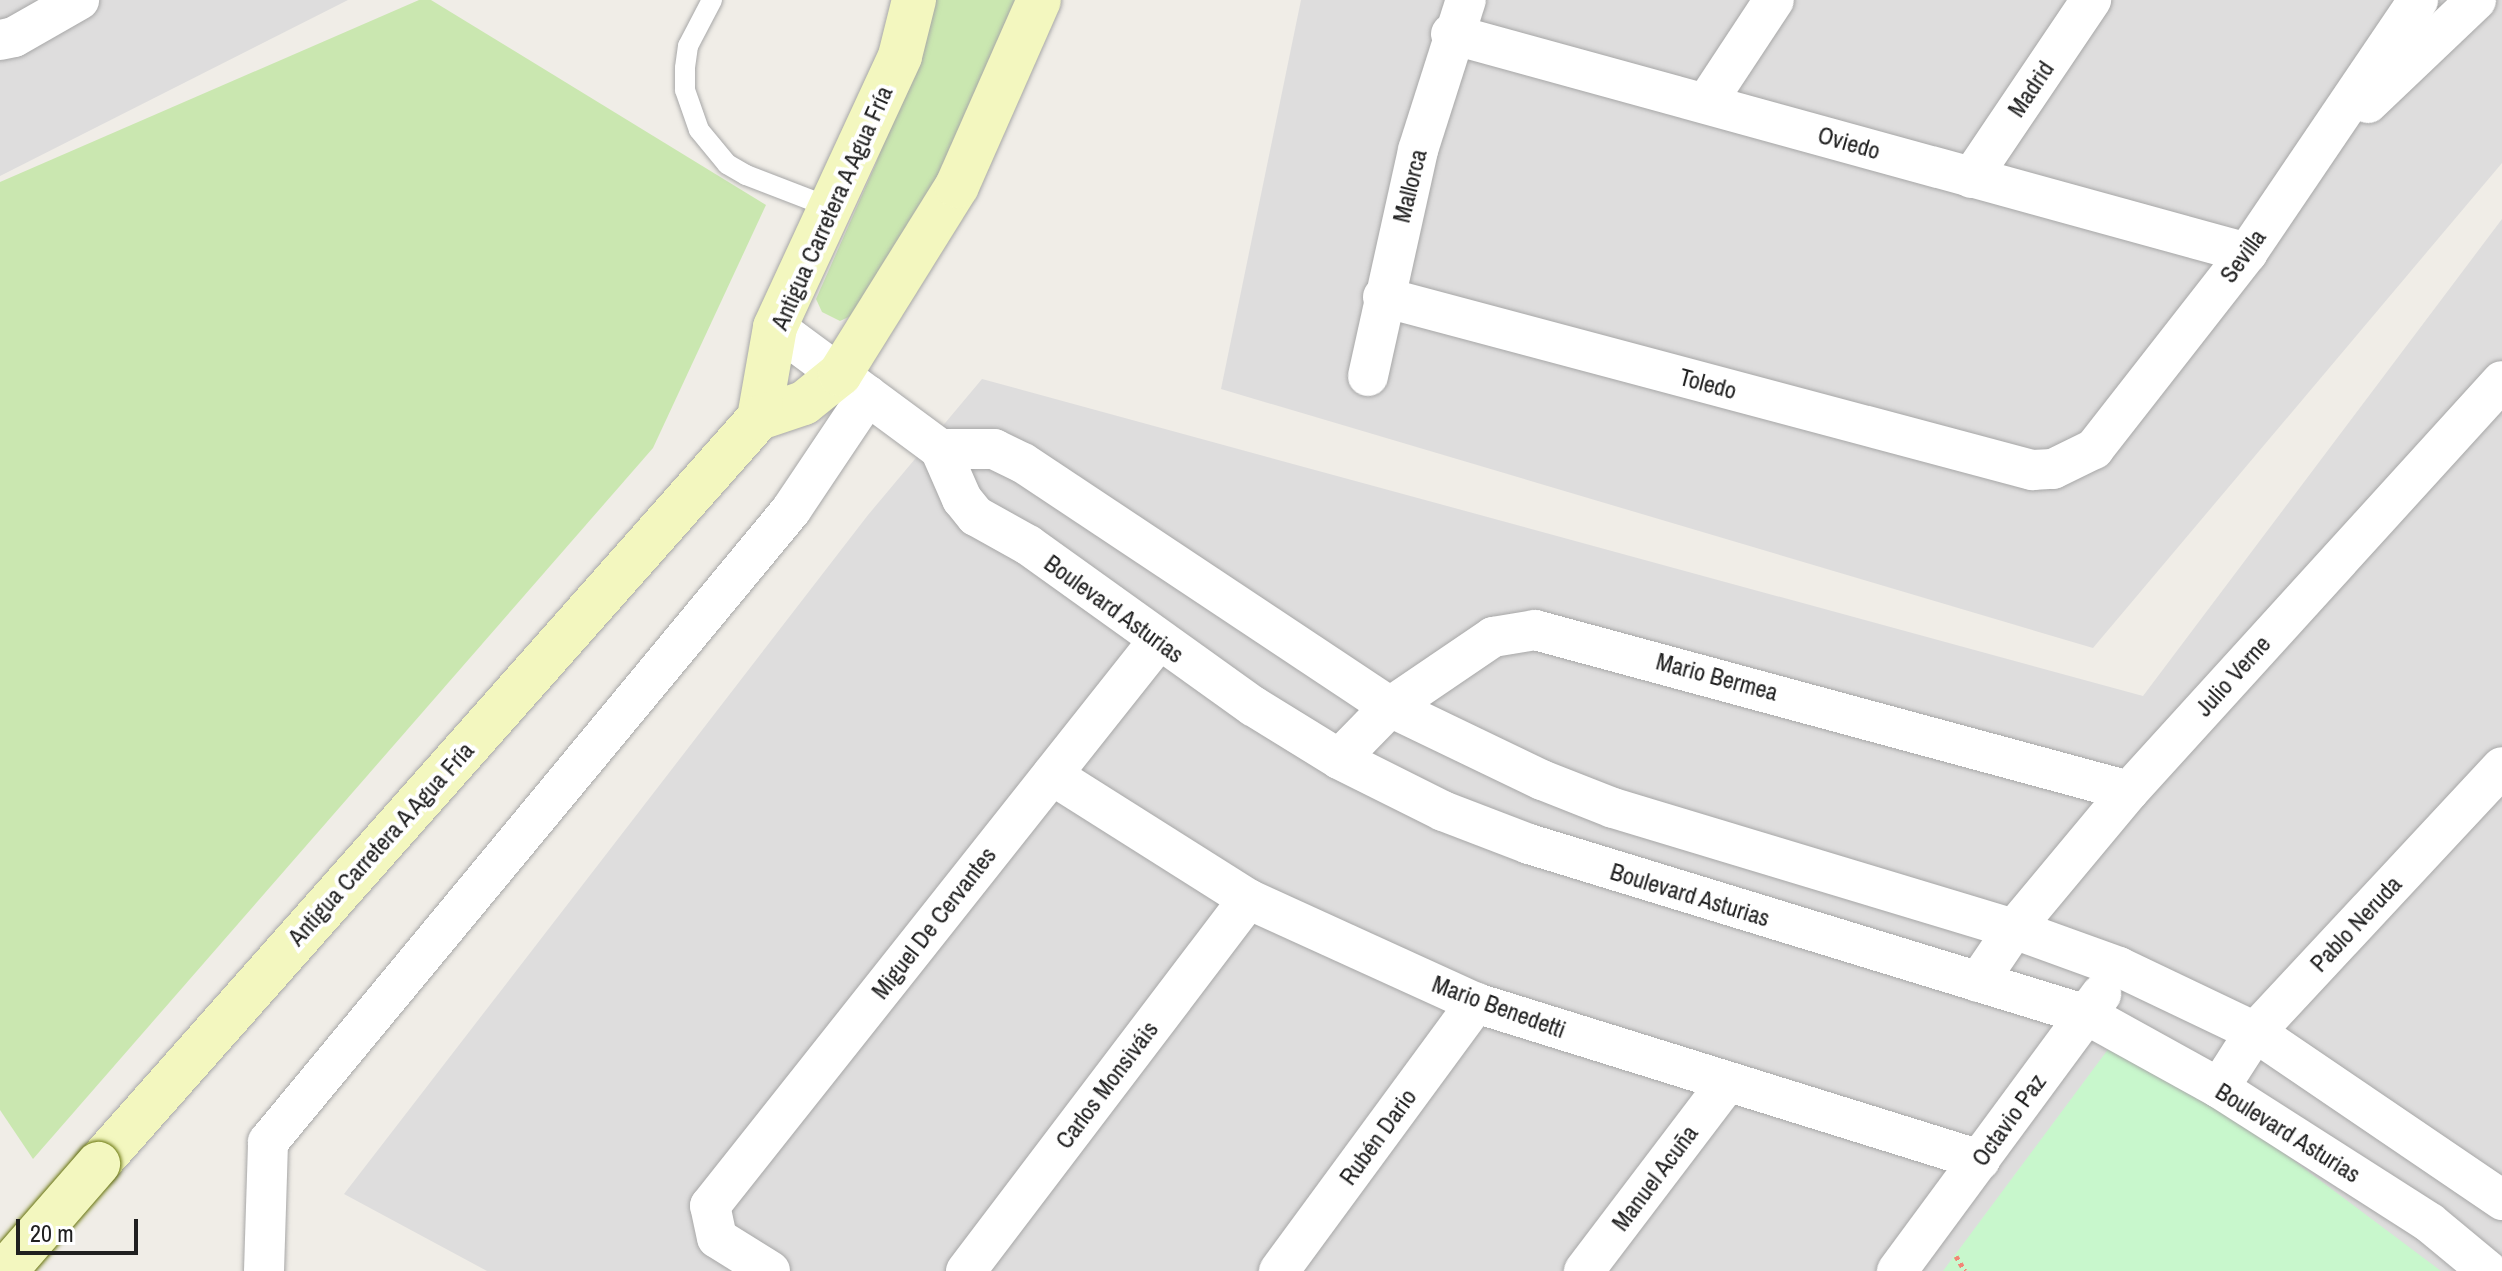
<!DOCTYPE html>
<meta charset="utf-8">
<style>
body{margin:0}
#map{position:relative;width:2502px;height:1271px;overflow:hidden;background:#f0ede7;font-family:"Archivo Narrow",sans-serif}
div>[style]{position:absolute}
.residential>*{inset:0;background:#dedddd}
.grass>*{inset:0;background:#cae7b0}
.park>*{inset:0;background:#c8f7cc}
.path>*{height:5px;margin-top:-2.5px;transform-origin:0;background:repeating-linear-gradient(90deg,#f38576 0 4px,transparent 0 8px)}
.roads{filter:drop-shadow(0 0 2px #a7a7a7) drop-shadow(0 0 2px #a7a7a7)}
.lane>*{height:20px;margin:-10px;padding:0 10px;transform-origin:10px;border-radius:10px;background:#fff}
.street>*{height:40px;margin:-20px;padding:0 20px;transform-origin:20px;border-radius:20px;background:#fff}
.secondary>*{height:44px;margin:-22px;padding:0 22px;transform-origin:22px;border-radius:22px;background:#f3f7bf}
.bridges{filter:drop-shadow(0 0 2px #67740b) drop-shadow(0 0 2px #67740b)}
.secondary-bridge>*{height:44px;margin:-22px;padding:0 22px;transform-origin:22px;border-radius:22px;background:#f3f7bf}
span{translate:-50% -50%;white-space:nowrap;text-align:center;line-height:1.15;-webkit-text-stroke:8px #fff;paint-order:stroke}
.street-label{font-size:24px;color:#202020}
.scale{position:absolute;left:16px;top:1219px;width:122px;height:36px;box-sizing:border-box;border:4px solid #202020;border-top:0;padding-left:10px;font-size:24px;line-height:28px;white-space:nowrap;color:#202020;-webkit-text-stroke:6px #fff;paint-order:stroke}
</style>
<div id="map">
<div class="residential">
<div style="clip-path:polygon(0 0,348px 0,0 176px)"></div>
<div style="clip-path:polygon(1301px 0,2502px 0,2502px 163px,2093px 648px,1221px 389px)"></div>
<div style="clip-path:polygon(2502px 219px,2502px 1271px,487px 1271px,344px 1194px,868px 515px,982px 379px,2143px 696px)"></div>
</div>
<div class="grass">
<div style="clip-path:polygon(419px 0,431px 0,766px 205px,653px 448px,33px 1159px,0 1110px,0 182px)"></div>
<div style="clip-path:polygon(934px 0,1032px 0,950px 183px,853px 315px,840px 321px,822px 312px,816px 299px,875px 166px)"></div>
</div>
<div class="park">
<div style="clip-path:polygon(2109px 1048px,2257px 1133px,2441px 1271px,1943px 1271px)"></div>
</div>
<div class="path">
<div style="left:1956px;top:1256px;width:17px;rotate:59deg"></div>
</div>
<div class="roads">
<div class="lane">
<div style="left:712px;top:0;width:52px;rotate:117.6deg"></div>
<div style="left:688px;top:46px;width:22px;rotate:98deg"></div>
<div style="left:685px;top:68px;width:22px;rotate:90deg"></div>
<div style="left:685px;top:90px;width:42px;rotate:70.7deg"></div>
<div style="left:699px;top:130px;width:44px;rotate:50.5deg"></div>
<div style="left:727px;top:164px;width:22px;rotate:30deg"></div>
<div style="left:746px;top:175px;width:94px;rotate:21.1deg"></div>
</div>
<div class="street">
<div style="left:1451px;top:34px;width:826px;rotate:15.38deg"></div>
<div style="left:0;top:40px;width:14px;rotate:-12deg"></div>
<div style="left:14px;top:37px;width:75px;rotate:-29.6deg"></div>
<div style="left:1706px;top:103px;width:123px;rotate:-56.6deg"></div>
<div style="left:2368px;top:103px;width:149px;rotate:-43.6deg"></div>
<div style="left:1971px;top:178px;width:215px;rotate:-56deg"></div>
<div style="left:1383px;top:297px;width:672px;rotate:14.93deg"></div>
<div style="left:2032px;top:470px;width:21px;rotate:-3deg"></div>
<div style="left:2053px;top:469px;width:46px;rotate:-26deg"></div>
<div style="left:2094px;top:449px;width:249px;rotate:-52deg"></div>
<div style="left:2247px;top:253px;width:305px;rotate:-55.9deg"></div>
<div style="left:775px;top:327px;width:205px;rotate:36.5deg"></div>
<div style="left:940px;top:449px;width:55px;rotate:66.3deg"></div>
<div style="left:962px;top:499px;width:22px;rotate:51deg"></div>
<div style="left:976px;top:516px;width:60px;rotate:29.1deg"></div>
<div style="left:1028px;top:545px;width:277px;rotate:35.6deg"></div>
<div style="left:1253px;top:706px;width:101px;rotate:31.6deg"></div>
<div style="left:1339px;top:759px;width:116px;rotate:26.6deg"></div>
<div style="left:1443px;top:811px;width:92px;rotate:21deg"></div>
<div style="left:1529px;top:844px;width:584px;rotate:17.04deg"></div>
<div style="left:2087px;top:1015px;width:151px;rotate:28.9deg"></div>
<div style="left:2219px;top:1088px;width:250px;rotate:32.6deg"></div>
<div style="left:2430px;top:1223px;width:75px;rotate:39.6deg"></div>
<div style="left:1368px;top:376px;width:231px;rotate:-77.5deg"></div>
<div style="left:1418px;top:150px;width:157px;rotate:-72.3deg"></div>
<div style="left:940px;top:449px;width:54px"></div>
<div style="left:994px;top:449px;width:32px;rotate:26deg"></div>
<div style="left:1023px;top:463px;width:441px;rotate:33.6deg"></div>
<div style="left:1390px;top:707px;width:169px;rotate:25.7deg"></div>
<div style="left:1542px;top:780px;width:76px;rotate:21.5deg"></div>
<div style="left:1613px;top:808px;width:419px;rotate:16.8deg"></div>
<div style="left:2014px;top:929px;width:112px;rotate:19.9deg"></div>
<div style="left:2119px;top:967px;width:151px;rotate:25.5deg"></div>
<div style="left:2255px;top:1032px;width:299px;rotate:34.2deg"></div>
<div style="left:1339px;top:759px;width:73px;rotate:-45.6deg"></div>
<div style="left:1390px;top:707px;width:125px;rotate:-34.2deg"></div>
<div style="left:1493px;top:637px;width:43px;rotate:-9.5deg"></div>
<div style="left:1535px;top:630px;width:615px;rotate:15.17deg"></div>
<div style="left:1052px;top:775px;width:232px;rotate:32.3deg"></div>
<div style="left:1248px;top:899px;width:251px;rotate:24.5deg"></div>
<div style="left:1476px;top:1003px;width:528px;rotate:17.3deg"></div>
<div style="left:1978px;top:982px;width:64px;rotate:-55.8deg"></div>
<div style="left:2014px;top:929px;width:180px;rotate:-50.2deg"></div>
<div style="left:2129px;top:791px;width:554px;rotate:-47.71deg"></div>
<div style="left:2219px;top:1088px;width:67px;rotate:-57.3deg"></div>
<div style="left:2255px;top:1032px;width:362px;rotate:-47deg"></div>
<div style="left:264px;top:1271px;width:129px;rotate:-88.2deg"></div>
<div style="left:268px;top:1142px;width:820px;rotate:-50.39deg"></div>
<div style="left:791px;top:510px;width:138px;rotate:-56.2deg"></div>
<div style="left:770px;top:1271px;width:62px;rotate:-148.1deg"></div>
<div style="left:717px;top:1238px;width:33px;rotate:-102deg"></div>
<div style="left:710px;top:1206px;width:721px;rotate:-51.59deg"></div>
<div style="left:966px;top:1271px;width:467px;rotate:-52.8deg"></div>
<div style="left:1279px;top:1271px;width:333px;rotate:-53.7deg"></div>
<div style="left:1584px;top:1271px;width:235px;rotate:-52.8deg"></div>
<div style="left:1897px;top:1271px;width:344px;rotate:-53.6deg"></div>
</div>
<div class="secondary">
<div style="left:759px;top:418px;width:92px;rotate:-80deg"></div>
<div style="left:775px;top:327px;width:298px;rotate:-65.2deg"></div>
<div style="left:900px;top:56px;width:58px;rotate:-76deg"></div>
<div style="left:98px;top:1164px;width:997px;rotate:-48.46deg"></div>
<div style="left:759px;top:418px;width:47px;rotate:-18.4deg"></div>
<div style="left:804px;top:403px;width:46px;rotate:-38.9deg"></div>
<div style="left:840px;top:374px;width:221px;rotate:-58.1deg"></div>
<div style="left:957px;top:186px;width:203px;rotate:-66.2deg"></div>
</div>
</div>
<div class="bridges">
<div class="secondary-bridge">
<div style="left:5px;top:1271px;width:142px;rotate:-49deg"></div>
</div>
</div>
<div class="street-label">
<span style="left:2031px;top:89px;rotate:-56deg">Madrid</span>
<span style="left:1849px;top:143px;rotate:16deg">Oviedo</span>
<span style="left:1410px;top:186px;rotate:-76deg">Mallorca</span>
<span style="left:832px;top:208px;rotate:-66deg">Antigua Carretera A Agua Fría</span>
<span style="left:2243px;top:256px;rotate:-54deg">Sevilla</span>
<span style="left:1708px;top:384px;rotate:15deg">Toledo</span>
<span style="left:1114px;top:609px;rotate:36deg">Boulevard Asturias</span>
<span style="left:2233px;top:676px;rotate:-48deg">Julio Verne</span>
<span style="left:1717px;top:677px;rotate:15deg">Mario Bermea</span>
<span style="left:381px;top:844px;rotate:-48deg">Antigua Carretera A Agua Fría</span>
<span style="left:1690px;top:895px;rotate:17deg">Boulevard Asturias</span>
<span style="left:934px;top:923px;rotate:-52deg">Miguel De Cervantes</span>
<span style="left:2356px;top:924px;rotate:-47deg">Pablo Neruda</span>
<span style="left:1499px;top:1007px;rotate:20deg">Mario Benedetti</span>
<span style="left:1107px;top:1085px;rotate:-53deg">Carlos Monsiváis</span>
<span style="left:2009px;top:1120px;rotate:-54deg">Octavio Paz</span>
<span style="left:2288px;top:1133px;rotate:32deg">Boulevard Asturias</span>
<span style="left:1378px;top:1137px;rotate:-54deg">Rubén Dario</span>
<span style="left:1655px;top:1178px;rotate:-53deg">Manuel Acuña</span>
</div>
<div class="scale">20 m</div>
</div>
